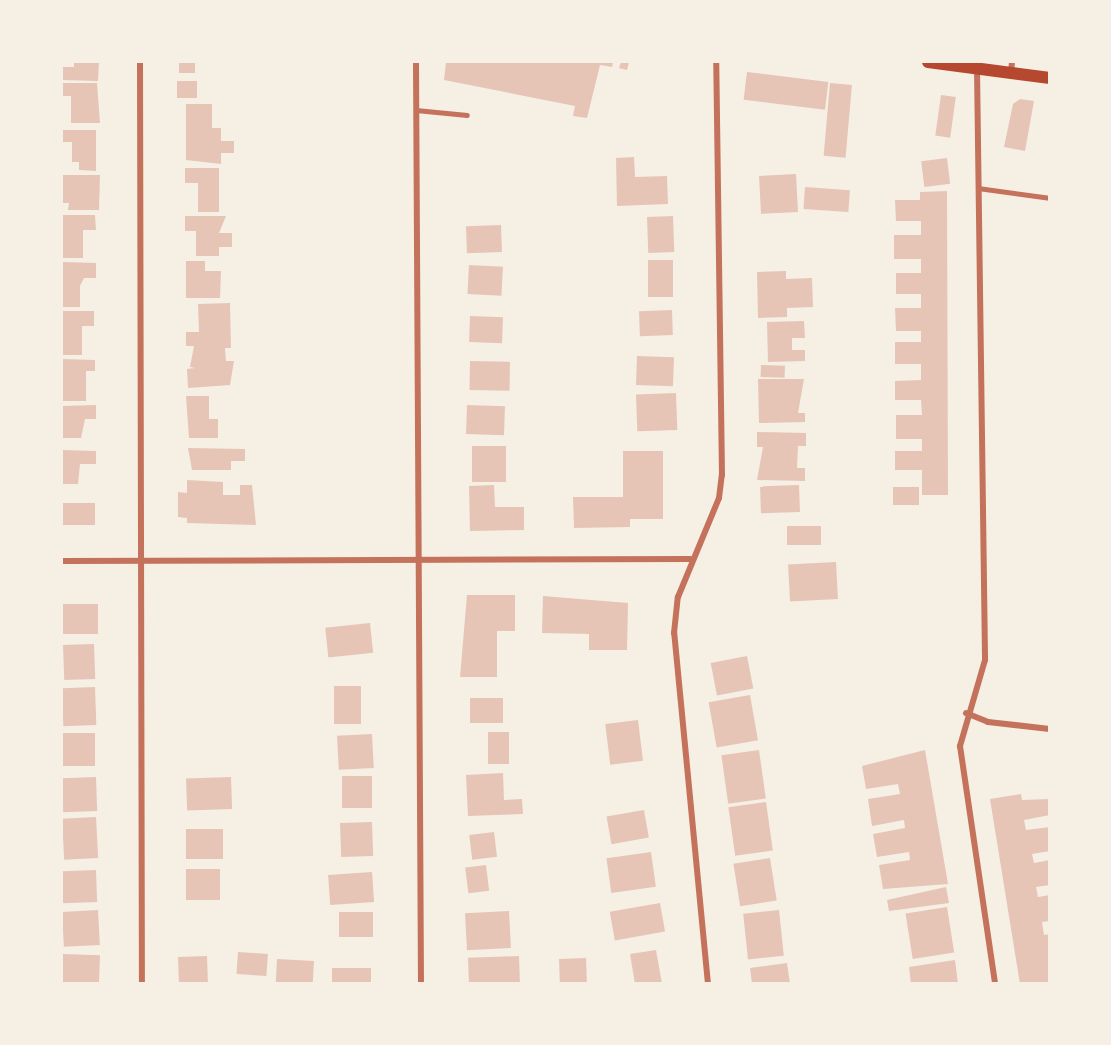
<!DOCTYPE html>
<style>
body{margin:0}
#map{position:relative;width:1111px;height:1045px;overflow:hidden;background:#f6efe4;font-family:"Golos Text",sans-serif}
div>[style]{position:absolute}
.building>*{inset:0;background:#e6c5b7;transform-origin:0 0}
.service>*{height:4.5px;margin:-2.25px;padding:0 2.25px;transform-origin:2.25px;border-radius:2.25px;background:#c5725c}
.minor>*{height:6px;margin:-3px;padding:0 3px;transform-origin:3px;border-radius:3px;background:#c5725c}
.secondary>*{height:12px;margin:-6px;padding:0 6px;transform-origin:6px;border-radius:6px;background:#b5482f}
span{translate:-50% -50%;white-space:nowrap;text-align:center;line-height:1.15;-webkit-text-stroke:4.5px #f6efe4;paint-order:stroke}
.frame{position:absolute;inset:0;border:63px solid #f6efe4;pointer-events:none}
</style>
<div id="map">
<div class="building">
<div style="clip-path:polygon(74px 62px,99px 62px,98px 81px,62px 80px,62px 67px,74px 67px)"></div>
<div style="clip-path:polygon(446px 62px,613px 62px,612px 67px,600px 65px,587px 118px,573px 116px,575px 106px,444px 80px)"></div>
<div style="clip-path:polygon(621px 62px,629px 62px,627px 70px,619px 68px)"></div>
<div style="left:179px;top:63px;width:16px;height:10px"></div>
<div style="left:747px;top:72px;width:82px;height:28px;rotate:7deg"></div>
<div style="left:177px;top:81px;width:20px;height:17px"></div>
<div style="clip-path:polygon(63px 83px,97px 83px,100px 123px,71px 123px,71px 96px,63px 96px)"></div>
<div style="left:830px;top:83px;width:22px;height:73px;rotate:5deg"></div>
<div style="left:941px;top:95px;width:15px;height:41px;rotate:8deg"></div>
<div style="clip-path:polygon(1020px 99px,1034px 101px,1025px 151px,1004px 147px,1013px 104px)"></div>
<div style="clip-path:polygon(186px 104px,212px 104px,212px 128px,221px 128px,221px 141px,234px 141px,234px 153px,221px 153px,221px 164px,186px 160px)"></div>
<div style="clip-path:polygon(63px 130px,96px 130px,96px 171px,79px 170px,79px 162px,72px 162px,72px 142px,63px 142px)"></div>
<div style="clip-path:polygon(634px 157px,635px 177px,667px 176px,668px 204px,617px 206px,616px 158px)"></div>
<div style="left:947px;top:158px;width:26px;height:26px;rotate:83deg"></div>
<div style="clip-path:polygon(185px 168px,219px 168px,219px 212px,198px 212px,198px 183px,185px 183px)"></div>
<div style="left:796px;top:174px;width:38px;height:37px;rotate:87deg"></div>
<div style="clip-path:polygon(62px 175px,100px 175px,99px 210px,68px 210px,69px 203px,62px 203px)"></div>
<div style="left:805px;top:187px;width:45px;height:22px;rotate:4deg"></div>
<div style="clip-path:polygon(947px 191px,948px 495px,922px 495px,922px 470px,895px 470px,895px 451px,922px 451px,922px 439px,896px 439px,896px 415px,922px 415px,921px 400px,895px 400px,895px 381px,921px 380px,921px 364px,895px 364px,895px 342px,921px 342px,921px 331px,896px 331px,895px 308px,921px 308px,921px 294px,896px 294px,896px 273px,921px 273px,921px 259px,894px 259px,894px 235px,921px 235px,921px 221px,896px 221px,895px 200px,920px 200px,920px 192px)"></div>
<div style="clip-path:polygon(62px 215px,95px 215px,96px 230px,83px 230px,83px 258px,62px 258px)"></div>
<div style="clip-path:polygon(185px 216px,226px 216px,219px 233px,232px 233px,232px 247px,219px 247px,219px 256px,196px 256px,196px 231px,185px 231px)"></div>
<div style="left:673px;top:216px;width:36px;height:26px;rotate:88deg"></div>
<div style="left:501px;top:225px;width:27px;height:35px;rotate:88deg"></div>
<div style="left:648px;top:260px;width:25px;height:37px"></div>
<div style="clip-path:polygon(186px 261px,205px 261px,205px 271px,221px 271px,220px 298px,186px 298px)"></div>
<div style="clip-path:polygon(62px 262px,96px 263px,96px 278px,84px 278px,80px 286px,80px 307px,62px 307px)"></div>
<div style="left:469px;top:265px;width:34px;height:29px;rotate:3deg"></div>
<div style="clip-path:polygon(786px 271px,786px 279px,812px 278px,813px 307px,787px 308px,787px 317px,758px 318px,757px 272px)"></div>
<div style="clip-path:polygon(230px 303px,231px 348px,225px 348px,226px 361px,234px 361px,230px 385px,188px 388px,187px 369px,195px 368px,190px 367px,194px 346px,186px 346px,186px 332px,199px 332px,198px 304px)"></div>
<div style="left:672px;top:310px;width:25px;height:33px;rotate:88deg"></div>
<div style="clip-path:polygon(62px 311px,94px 311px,94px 326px,82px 326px,82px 355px,62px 355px)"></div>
<div style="left:470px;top:316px;width:33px;height:26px;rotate:2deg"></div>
<div style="clip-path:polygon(804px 321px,805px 338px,792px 338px,792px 350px,805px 350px,805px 361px,768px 362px,767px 322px)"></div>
<div style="left:637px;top:356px;width:37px;height:29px;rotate:2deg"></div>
<div style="clip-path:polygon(62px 359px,95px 360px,95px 371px,86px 371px,86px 401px,62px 401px)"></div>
<div style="left:470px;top:361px;width:40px;height:29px;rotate:1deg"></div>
<div style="left:761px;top:365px;width:24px;height:12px;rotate:2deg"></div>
<div style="clip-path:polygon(758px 379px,804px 379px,798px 413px,805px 413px,805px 422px,759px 423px)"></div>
<div style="left:676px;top:393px;width:37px;height:40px;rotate:88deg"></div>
<div style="clip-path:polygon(186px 396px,209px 396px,209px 419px,218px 419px,218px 438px,189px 438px)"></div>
<div style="clip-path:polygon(96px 405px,96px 419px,85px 419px,81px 438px,62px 438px,62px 406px)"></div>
<div style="left:467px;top:405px;width:38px;height:29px;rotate:2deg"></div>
<div style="clip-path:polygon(757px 432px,806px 433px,806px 446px,798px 446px,797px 468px,805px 468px,805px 481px,757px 480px,763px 447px,757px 447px)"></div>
<div style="left:472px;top:446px;width:34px;height:36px"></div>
<div style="clip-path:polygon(188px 448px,245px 449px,245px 461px,231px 461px,231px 470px,192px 470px)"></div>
<div style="clip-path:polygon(62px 450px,96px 451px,96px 464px,80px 464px,78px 484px,62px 484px)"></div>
<div style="clip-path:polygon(623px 451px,663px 451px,663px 519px,630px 519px,630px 527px,574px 528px,573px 497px,623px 497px)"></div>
<div style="clip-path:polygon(187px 480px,223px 482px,223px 495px,240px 495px,240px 485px,252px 485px,256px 525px,187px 523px,187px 518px,178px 517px,178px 492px,187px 493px)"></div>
<div style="clip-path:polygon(494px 485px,495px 507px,524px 507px,524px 530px,470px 531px,469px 486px)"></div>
<div style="left:799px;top:485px;width:27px;height:39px;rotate:88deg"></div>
<div style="left:893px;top:487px;width:26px;height:18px"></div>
<div style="left:62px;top:503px;width:33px;height:22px"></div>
<div style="left:787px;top:526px;width:34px;height:19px"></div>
<div style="left:836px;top:562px;width:37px;height:48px;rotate:87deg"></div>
<div style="clip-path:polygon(467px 595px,515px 595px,515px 631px,497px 631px,497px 677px,460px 677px)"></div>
<div style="clip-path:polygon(543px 596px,628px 603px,627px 650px,589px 650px,589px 634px,542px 633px)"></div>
<div style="left:98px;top:604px;width:30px;height:36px;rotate:90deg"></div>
<div style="left:370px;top:623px;width:30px;height:45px;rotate:84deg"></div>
<div style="left:94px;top:644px;width:35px;height:31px;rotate:88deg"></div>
<div style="left:747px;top:656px;width:33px;height:37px;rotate:79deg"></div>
<div style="left:334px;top:686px;width:27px;height:38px"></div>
<div style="left:95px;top:687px;width:38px;height:33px;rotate:88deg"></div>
<div style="left:750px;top:695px;width:46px;height:42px;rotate:80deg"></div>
<div style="left:470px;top:698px;width:33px;height:25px"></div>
<div style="left:638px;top:720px;width:41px;height:33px;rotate:83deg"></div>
<div style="left:488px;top:732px;width:21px;height:32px"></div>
<div style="left:62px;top:733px;width:33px;height:33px"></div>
<div style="left:372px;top:734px;width:34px;height:35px;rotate:87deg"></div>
<div style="left:759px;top:750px;width:49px;height:38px;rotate:82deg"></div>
<div style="clip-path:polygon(925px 750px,948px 884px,883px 889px,879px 865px,910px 860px,909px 852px,877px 857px,873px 834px,905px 828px,904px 820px,872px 826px,868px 799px,900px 794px,898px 784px,866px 789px,862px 766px)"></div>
<div style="clip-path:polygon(503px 773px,504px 800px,522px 799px,523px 814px,468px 816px,466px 775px)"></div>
<div style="left:372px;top:776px;width:32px;height:30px;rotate:90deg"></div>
<div style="left:96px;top:777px;width:34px;height:34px;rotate:88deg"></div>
<div style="left:231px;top:777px;width:32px;height:45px;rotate:88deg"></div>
<div style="clip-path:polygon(1021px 794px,1022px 800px,1050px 799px,1050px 815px,1024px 820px,1026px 830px,1050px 827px,1050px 851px,1032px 854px,1034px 863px,1050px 860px,1050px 885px,1036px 887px,1038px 897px,1050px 895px,1050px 921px,1042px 922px,1044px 935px,1050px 934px,1050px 984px,1020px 984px,990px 799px)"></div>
<div style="left:766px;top:802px;width:49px;height:38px;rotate:82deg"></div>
<div style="left:644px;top:810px;width:28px;height:38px;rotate:80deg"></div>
<div style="left:96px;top:817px;width:41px;height:34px;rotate:87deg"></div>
<div style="left:372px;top:822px;width:34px;height:32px;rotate:88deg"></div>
<div style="left:186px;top:829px;width:37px;height:30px"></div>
<div style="left:494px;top:832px;width:25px;height:25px;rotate:83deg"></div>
<div style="left:651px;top:852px;width:35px;height:45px;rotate:82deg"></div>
<div style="left:770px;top:858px;width:43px;height:37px;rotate:81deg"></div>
<div style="left:486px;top:865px;width:26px;height:21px;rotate:83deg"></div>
<div style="left:186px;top:869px;width:34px;height:31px"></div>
<div style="left:96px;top:870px;width:32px;height:34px;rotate:88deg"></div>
<div style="left:372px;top:872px;width:30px;height:44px;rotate:86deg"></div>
<div style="clip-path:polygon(946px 887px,949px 903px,889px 911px,887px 900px)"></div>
<div style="left:660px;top:903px;width:29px;height:51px;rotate:80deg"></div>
<div style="left:947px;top:907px;width:46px;height:42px;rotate:81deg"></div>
<div style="left:98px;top:910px;width:35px;height:36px;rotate:87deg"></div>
<div style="left:779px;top:910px;width:46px;height:36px;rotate:84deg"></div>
<div style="left:509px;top:911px;width:37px;height:44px;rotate:87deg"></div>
<div style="left:339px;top:912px;width:34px;height:25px"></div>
<div style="clip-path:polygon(656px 950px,662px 984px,635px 984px,630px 954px)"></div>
<div style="left:238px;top:952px;width:30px;height:22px;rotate:4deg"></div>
<div style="left:62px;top:954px;width:38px;height:30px;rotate:2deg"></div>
<div style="left:207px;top:956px;width:28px;height:29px;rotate:88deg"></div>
<div style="left:519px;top:956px;width:28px;height:51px;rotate:88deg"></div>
<div style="left:586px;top:958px;width:26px;height:27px;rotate:88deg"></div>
<div style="left:277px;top:959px;width:37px;height:25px;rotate:3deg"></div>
<div style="clip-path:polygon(955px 960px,958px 984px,911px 984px,909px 967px)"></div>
<div style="clip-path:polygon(787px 963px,790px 984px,752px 984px,750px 968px)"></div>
<div style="left:332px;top:968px;width:39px;height:16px"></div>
</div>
<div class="service">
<div style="left:416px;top:110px;width:51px;rotate:5.6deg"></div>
<div style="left:978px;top:188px;width:73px;rotate:7.9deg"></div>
</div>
<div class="minor">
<div style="left:140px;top:62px;width:922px;rotate:89.88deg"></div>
<div style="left:416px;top:62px;width:922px;rotate:89.69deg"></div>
<div style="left:977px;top:69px;width:591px;rotate:89.22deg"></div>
<div style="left:985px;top:660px;width:90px;rotate:106.2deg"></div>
<div style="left:960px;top:746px;width:241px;rotate:81.6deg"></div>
<div style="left:1011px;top:73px;width:11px;rotate:-85deg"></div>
<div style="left:62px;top:561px;width:628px;rotate:-0.18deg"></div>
<div style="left:966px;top:713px;width:24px;rotate:22deg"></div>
<div style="left:988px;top:722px;width:62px;rotate:6.4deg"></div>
<div style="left:708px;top:984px;width:353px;rotate:-95.5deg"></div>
<div style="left:674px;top:633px;width:36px;rotate:-84deg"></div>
<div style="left:678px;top:597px;width:107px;rotate:-67.5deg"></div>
<div style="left:719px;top:498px;width:23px;rotate:-83deg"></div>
<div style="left:722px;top:475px;width:413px;rotate:-90.8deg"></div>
</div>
<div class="secondary">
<div style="left:928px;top:62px;width:123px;rotate:7.5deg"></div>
</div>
<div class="frame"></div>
</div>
